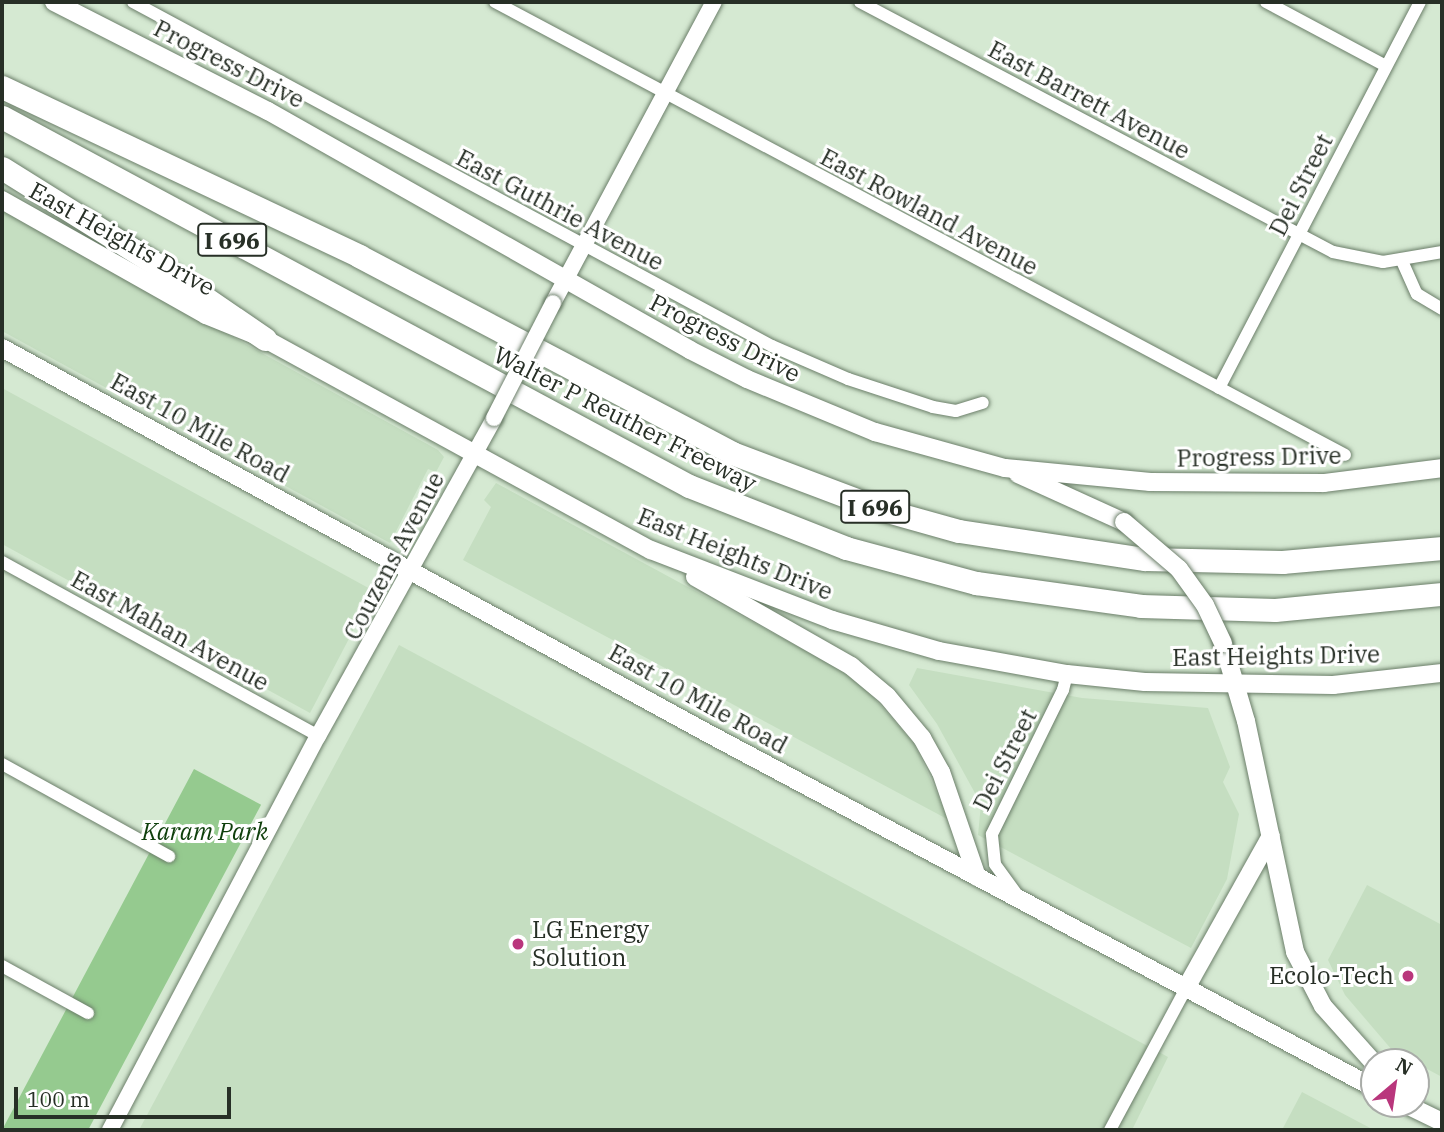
<!DOCTYPE html>
<style>
body{margin:0}
#map{position:relative;width:1444px;height:1132px;overflow:hidden;background:#d5e9d2;font-family:"IBM Plex Serif",serif}
div>[style]{position:absolute}
.built>*{inset:0;background:#c5dec1}
.green>*{inset:0;background:#95ca8f;transform-origin:0 0}
.roads{filter:drop-shadow(0 0 2px #6b7e69) drop-shadow(0 0 2px #6b7e69)}
.minor>*{height:12px;margin:-6px;padding:0 6px;transform-origin:6px;border-radius:6px;background:#fff}
.tertiary>*{height:16px;margin:-8px;padding:0 8px;transform-origin:8px;border-radius:8px;background:#fff}
.secondary>*{height:18px;margin:-9px;padding:0 9px;transform-origin:9px;border-radius:9px;background:#fff}
.motorway>*{height:23px;margin:-11.5px;padding:0 11.5px;transform-origin:11.5px;border-radius:11.5px;background:#fff}
.bridges{filter:drop-shadow(0 0 2px #6b7e69) drop-shadow(0 0 2px #6b7e69)}
.tertiary-bridge>*{height:16px;margin:-8px;padding:0 8px;transform-origin:8px;border-radius:8px;background:#fff}
.secondary-bridge>*{height:18px;margin:-9px;padding:0 9px;transform-origin:9px;border-radius:9px;background:#fff}
.dots>*{width:19px;height:19px;translate:-50% -50%;box-sizing:border-box;border:4px solid #fff;border-radius:50%}
span{translate:-50% -50%;white-space:nowrap;text-align:center;line-height:1.15;-webkit-text-stroke:6px #fff;paint-order:stroke}
.shield-label span{padding:2px 5px;background:#fff;border:2px solid;border-radius:5px;-webkit-text-stroke-width:0}
.shield-label{font-size:23px;color:#272f26;font-weight:700}
.street-label{font-size:24px;color:#272f26}
.park-label{font-size:24px;color:#0e3f0b;font-style:italic}
.poi-label{font-size:24px;color:#272f26}
.left{translate:0 -50%;text-align:left}
.right{translate:-100% -50%;text-align:right}
.frame{position:absolute;inset:0;border:4px solid #272f26;pointer-events:none}
.north{position:absolute;left:1360px;top:1048px;width:70px;height:70px;box-sizing:border-box;background:#fff;border:2px solid #a9aca8;border-radius:50%;rotate:29deg;font-size:19px;font-weight:700;line-height:28px;text-align:center;color:#272f26}
.north::after{content:'';display:block;margin:auto;width:24px;height:32px;background:#b9367c;clip-path:polygon(50% 0,100% 100%,50% 72%,0 100%)}
.scale{position:absolute;left:14px;top:1087px;width:217px;height:32px;box-sizing:border-box;border:4px solid #272f26;border-top:0;padding-left:9px;font-size:21px;line-height:24px;white-space:nowrap;color:#272f26;-webkit-text-stroke:5px #fff;paint-order:stroke}
</style>
<div id="map">
<div class="built">
<div style="clip-path:polygon(2px 210px,438px 450px,444px 457px,436px 472px,428px 469px,390px 543px,2px 331px)"></div>
<div style="clip-path:polygon(2px 388px,374px 591px,310px 713px,2px 544px)"></div>
<div style="clip-path:polygon(496px 483px,839px 669px,869px 692px,915px 745px,949px 820px,463px 560px,491px 507px,484px 500px)"></div>
<div style="clip-path:polygon(399px 645px,1168px 1057px,1132px 1130px,139px 1130px)"></div>
<div style="clip-path:polygon(917px 668px,1082px 698px,1208px 708px,1230px 767px,1223px 782px,1239px 814px,1227px 879px,1191px 948px,978px 835px,981px 804px,937px 724px,909px 685px)"></div>
<div style="clip-path:polygon(1367px 885px,1442px 925px,1442px 1077px,1392px 1050px,1345px 995px,1328px 960px)"></div>
<div style="clip-path:polygon(1302px 1092px,1374px 1130px,1282px 1130px)"></div>
</div>
<div class="green">
<div style="left:194px;top:769px;width:76px;height:406px;rotate:28deg"></div>
</div>
<div class="roads">
<div class="minor">
<div style="left:133px;top:2px;width:726px;rotate:28.3deg"></div>
<div style="left:772px;top:346px;width:83px;rotate:23.5deg"></div>
<div style="left:848px;top:379px;width:89px;rotate:18.2deg"></div>
<div style="left:933px;top:407px;width:23px;rotate:10deg"></div>
<div style="left:956px;top:411px;width:28px;rotate:-17deg"></div>
<div style="left:495px;top:2px;width:963px;rotate:28.05deg"></div>
<div style="left:860px;top:2px;width:535px;rotate:27.86deg"></div>
<div style="left:1333px;top:252px;width:51px;rotate:11.3deg"></div>
<div style="left:1383px;top:262px;width:60px;rotate:-9.6deg"></div>
<div style="left:1266px;top:2px;width:136px;rotate:28.1deg"></div>
<div style="left:1402px;top:261px;width:36px;rotate:66deg"></div>
<div style="left:1417px;top:294px;width:29px;rotate:31deg"></div>
<div style="left:1219px;top:388px;width:435px;rotate:-62.5deg"></div>
<div style="left:2px;top:562px;width:361px;rotate:28.8deg"></div>
<div style="left:2px;top:764px;width:191px;rotate:28.9deg"></div>
<div style="left:1018px;top:896px;width:39px;rotate:-126deg"></div>
<div style="left:995px;top:864px;width:30px;rotate:-96deg"></div>
<div style="left:992px;top:834px;width:161px;rotate:-63.8deg"></div>
<div style="left:1063px;top:690px;width:16px;rotate:-76deg"></div>
<div style="left:2px;top:966px;width:98px;rotate:28.7deg"></div>
<div style="left:1110px;top:1130px;width:161px;rotate:-61.8deg"></div>
</div>
<div class="tertiary">
<div style="left:553px;top:303px;width:341px;rotate:-61.9deg"></div>
<div style="left:110px;top:1130px;width:446px;rotate:-62.2deg"></div>
<div style="left:318px;top:736px;width:363px;rotate:-61deg"></div>
</div>
<div class="secondary">
<div style="left:54px;top:2px;width:240px;rotate:27deg"></div>
<div style="left:268px;top:111px;width:485px;rotate:29.5deg"></div>
<div style="left:690px;top:350px;width:64px;rotate:27deg"></div>
<div style="left:747px;top:379px;width:139px;rotate:22.5deg"></div>
<div style="left:875px;top:432px;width:135px;rotate:15.5deg"></div>
<div style="left:1005px;top:468px;width:146px;rotate:5.5deg"></div>
<div style="left:1150px;top:482px;width:174px;rotate:0.3deg"></div>
<div style="left:1324px;top:483px;width:119px;rotate:-7.2deg"></div>
<div style="left:2px;top:200px;width:234px;rotate:29.4deg"></div>
<div style="left:206px;top:315px;width:64px;rotate:22.1deg"></div>
<div style="left:265px;top:339px;width:440px;rotate:28.7deg"></div>
<div style="left:651px;top:550px;width:194px;rotate:21.1deg"></div>
<div style="left:832px;top:620px;width:111px;rotate:16.2deg"></div>
<div style="left:939px;top:651px;width:130px;rotate:10.2deg"></div>
<div style="left:1067px;top:674px;width:78px;rotate:5.9deg"></div>
<div style="left:1145px;top:682px;width:188px;rotate:0.9deg"></div>
<div style="left:1333px;top:685px;width:110px;rotate:-6.3deg"></div>
<div style="left:2px;top:348px;width:808px;rotate:28.63deg"></div>
<div style="left:711px;top:735px;width:751px;rotate:28.03deg"></div>
<div style="left:1018px;top:474px;width:116px;rotate:24.4deg"></div>
<div style="left:695px;top:577px;width:180px;rotate:29.7deg"></div>
<div style="left:851px;top:666px;width:47px;rotate:39.8deg"></div>
<div style="left:887px;top:696px;width:55px;rotate:50.2deg"></div>
<div style="left:922px;top:738px;width:39px;rotate:61deg"></div>
<div style="left:941px;top:772px;width:111px;rotate:71.1deg"></div>
<div style="left:1223px;top:643px;width:81px;rotate:73.6deg"></div>
<div style="left:1246px;top:721px;width:236px;rotate:78deg"></div>
<div style="left:1295px;top:952px;width:61px;rotate:62.6deg"></div>
<div style="left:1323px;top:1006px;width:76px;rotate:48.2deg"></div>
<div style="left:1186px;top:988px;width:174px;rotate:-60.8deg"></div>
<div style="left:1405px;top:1104px;width:41px;rotate:25.9deg"></div>
</div>
<div class="motorway">
<div style="left:2px;top:87px;width:395px;rotate:25.3deg"></div>
<div style="left:359px;top:256px;width:422px;rotate:27.8deg"></div>
<div style="left:732px;top:453px;width:158px;rotate:20.7deg"></div>
<div style="left:880px;top:509px;width:82px;rotate:15.6deg"></div>
<div style="left:959px;top:531px;width:188px;rotate:8.6deg"></div>
<div style="left:1145px;top:559px;width:137px;rotate:1.3deg"></div>
<div style="left:1282px;top:562px;width:161px;rotate:-5deg"></div>
<div style="left:2px;top:117px;width:780px;rotate:28.24deg"></div>
<div style="left:689px;top:486px;width:169px;rotate:21.5deg"></div>
<div style="left:846px;top:548px;width:135px;rotate:15.1deg"></div>
<div style="left:976px;top:583px;width:167px;rotate:7.9deg"></div>
<div style="left:1141px;top:606px;width:134px;rotate:1.7deg"></div>
<div style="left:1275px;top:610px;width:168px;rotate:-5.5deg"></div>
<div style="left:2px;top:168px;width:183px;rotate:32deg"></div>
<div style="left:157px;top:265px;width:131px;rotate:34.4deg"></div>
</div>
</div>
<div class="bridges">
<div class="tertiary-bridge">
<div style="left:494px;top:418px;width:129px;rotate:-62.8deg"></div>
</div>
<div class="secondary-bridge">
<div style="left:1124px;top:522px;width:72px;rotate:40.5deg"></div>
<div style="left:1179px;top:569px;width:44px;rotate:54.2deg"></div>
<div style="left:1205px;top:605px;width:42px;rotate:64.7deg"></div>
</div>
</div>
<div class="dots">
<div style="left:518px;top:944px;background:#b9367c"></div>
<div style="left:1408px;top:976px;background:#b9367c"></div>
</div>
<div class="shield-label">
<span style="left:232px;top:240px">I 696</span>
<span style="left:875px;top:507px">I 696</span>
</div>
<div class="street-label">
<span style="left:229px;top:64px;rotate:27deg">Progress Drive</span>
<span style="left:1089px;top:100px;rotate:28deg">East Barrett Avenue</span>
<span style="left:1301px;top:185px;rotate:-63deg">Dei Street</span>
<span style="left:560px;top:210px;rotate:28deg">East Guthrie Avenue</span>
<span style="left:929px;top:212px;rotate:28deg">East Rowland Avenue</span>
<span style="left:122px;top:239px;rotate:29deg">East Heights Drive</span>
<span style="left:725px;top:338px;rotate:27deg">Progress Drive</span>
<span style="left:625px;top:419px;rotate:27deg">Walter P Reuther Freeway</span>
<span style="left:200px;top:428px;rotate:29deg">East 10 Mile Road</span>
<span style="left:1259px;top:457px;rotate:-1deg">Progress Drive</span>
<span style="left:735px;top:554px;rotate:22deg">East Heights Drive</span>
<span style="left:394px;top:556px;rotate:-62deg">Couzens Avenue</span>
<span style="left:170px;top:631px;rotate:29deg">East Mahan Avenue</span>
<span style="left:1276px;top:656px;rotate:-1deg">East Heights Drive</span>
<span style="left:698px;top:699px;rotate:29deg">East 10 Mile Road</span>
<span style="left:1005px;top:760px;rotate:-63deg">Dei Street</span>
</div>
<div class="park-label">
<span style="left:205px;top:832px">Karam Park</span>
</div>
<div class="poi-label">
<span class="left" style="left:532px;top:944px">LG Energy<br>Solution</span>
<span class="right" style="left:1394px;top:976px">Ecolo-Tech</span>
</div>
<div class="frame"></div>
<div class="north">N</div>
<div class="scale">100 m</div>
</div>
